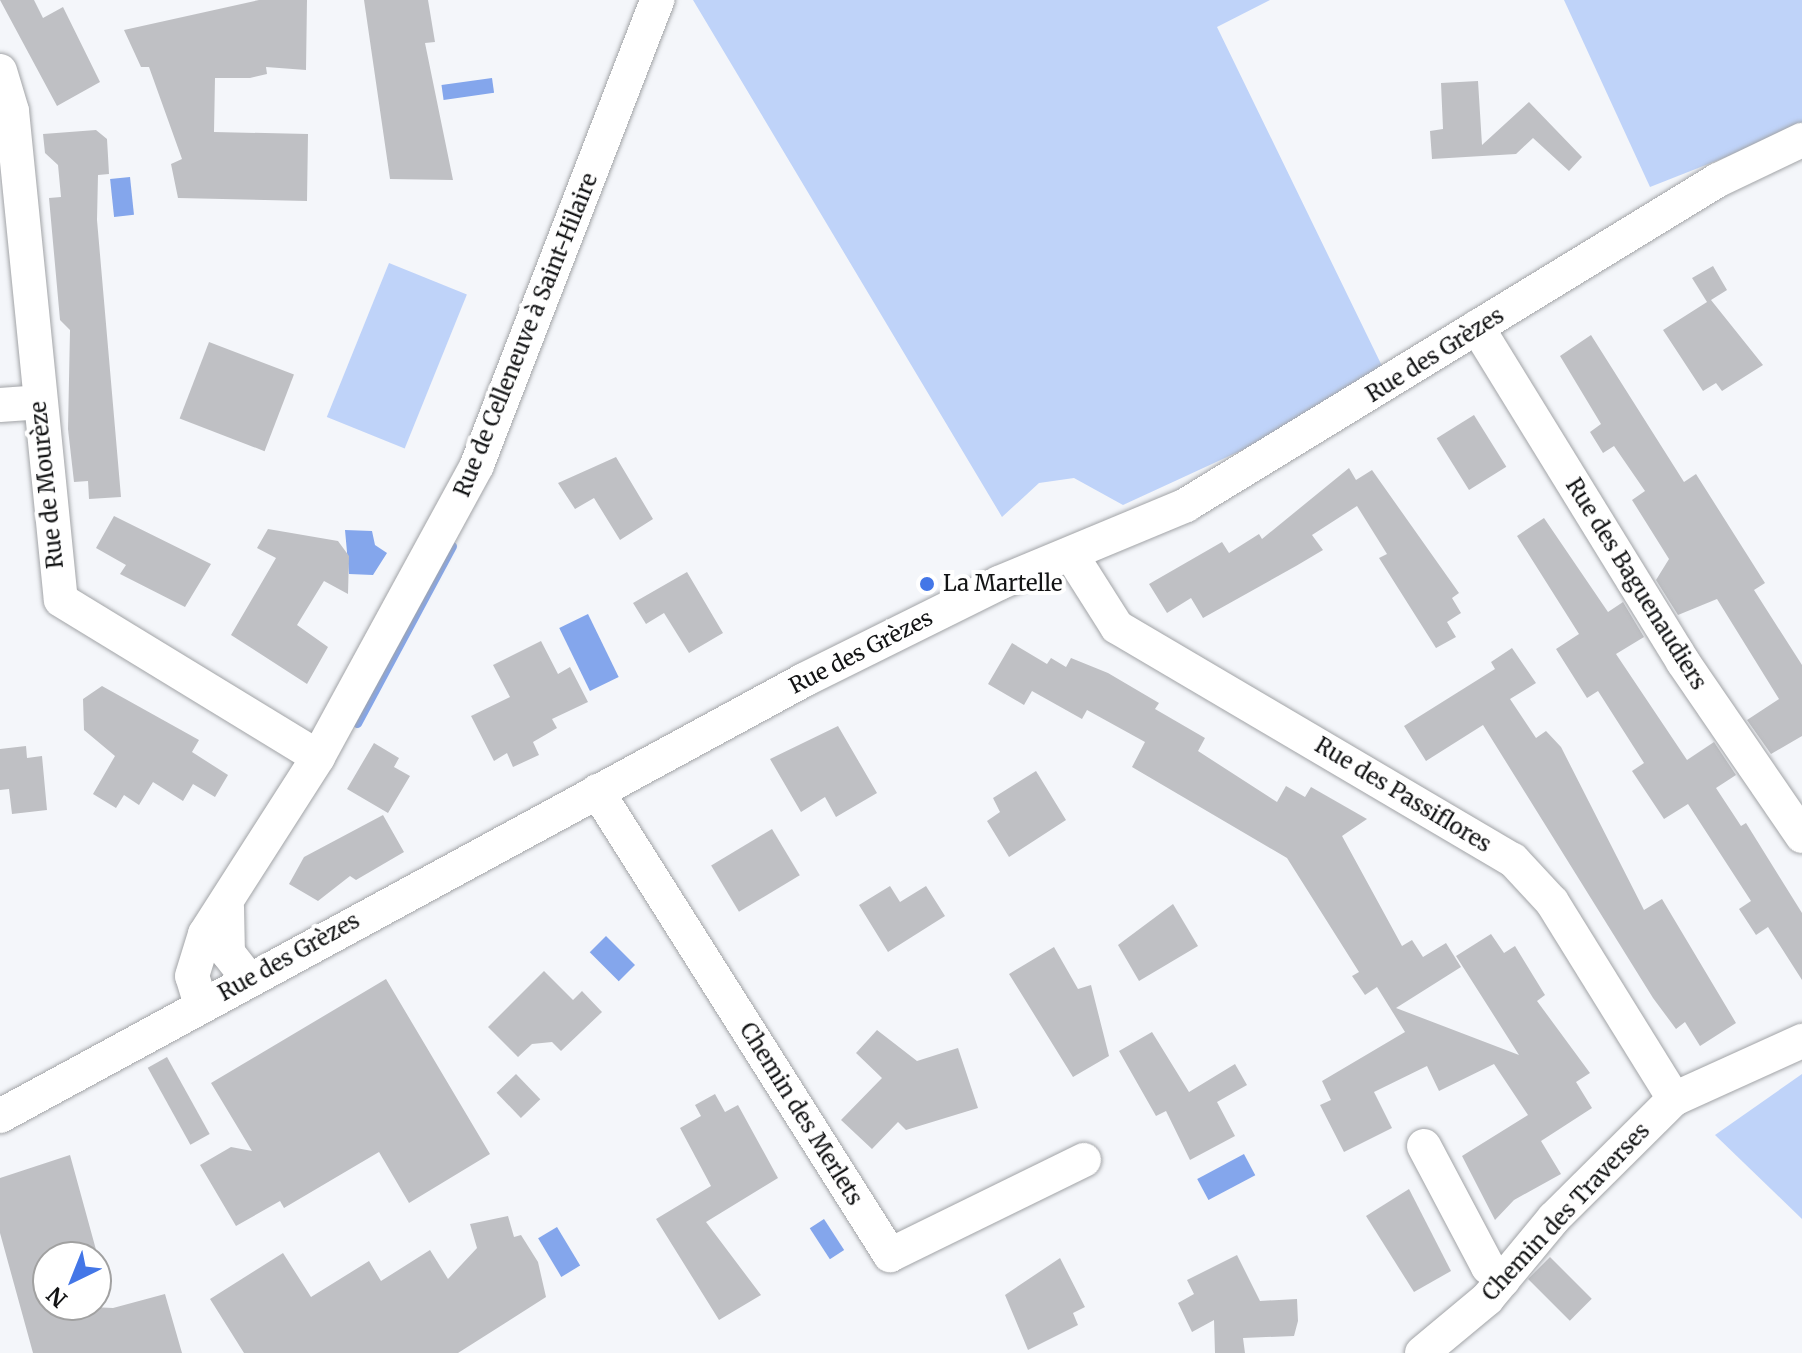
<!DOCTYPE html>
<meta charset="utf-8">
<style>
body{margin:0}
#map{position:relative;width:1802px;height:1353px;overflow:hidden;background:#f4f6fa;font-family:Merriweather,serif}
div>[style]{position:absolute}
.green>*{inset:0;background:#bfd3f9;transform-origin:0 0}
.water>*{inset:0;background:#84a6ec;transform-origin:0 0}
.stream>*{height:9px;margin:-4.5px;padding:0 4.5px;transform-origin:4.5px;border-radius:4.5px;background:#84a6ec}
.building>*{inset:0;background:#bfc0c4;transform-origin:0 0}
.roads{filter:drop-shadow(0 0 2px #a2a4a7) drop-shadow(0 0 2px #a2a4a7)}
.minor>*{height:34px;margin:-17px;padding:0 17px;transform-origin:17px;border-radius:17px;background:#fff}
.dots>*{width:22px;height:22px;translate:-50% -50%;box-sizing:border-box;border:4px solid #fff;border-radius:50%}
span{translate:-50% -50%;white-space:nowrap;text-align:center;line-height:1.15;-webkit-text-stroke:8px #fff;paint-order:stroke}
.street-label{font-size:22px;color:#131415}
.poi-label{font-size:22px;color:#131415}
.left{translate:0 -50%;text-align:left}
.north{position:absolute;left:32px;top:1241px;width:80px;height:80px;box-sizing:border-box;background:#fff;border:2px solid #a1a1a1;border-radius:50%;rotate:223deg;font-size:22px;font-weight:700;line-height:32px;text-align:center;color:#131415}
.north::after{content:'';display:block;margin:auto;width:28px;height:36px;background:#4376e7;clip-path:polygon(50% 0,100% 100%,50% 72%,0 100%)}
</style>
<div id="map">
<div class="green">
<div style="clip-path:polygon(693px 0,1270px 0,1217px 27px,1383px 368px,1264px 440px,1123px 505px,1074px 478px,1039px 483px,1002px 517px)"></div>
<div style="clip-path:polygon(1564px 0,1802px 0,1802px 127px,1650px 187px)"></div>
<div style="left:389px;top:263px;width:84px;height:166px;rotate:22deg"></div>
<div style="clip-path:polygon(1802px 1074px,1802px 1219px,1715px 1135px)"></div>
</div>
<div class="water">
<div style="left:492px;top:78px;width:15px;height:51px;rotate:82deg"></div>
<div style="left:130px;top:177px;width:38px;height:20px;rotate:84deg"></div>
<div style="clip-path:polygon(345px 530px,372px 531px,375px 545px,387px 553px,373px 575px,349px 574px)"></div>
<div style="left:588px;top:614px;width:70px;height:32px;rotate:64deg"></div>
<div style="left:606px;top:936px;width:41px;height:23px;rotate:45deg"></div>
<div style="left:1244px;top:1154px;width:24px;height:53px;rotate:62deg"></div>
<div style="left:824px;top:1219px;width:37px;height:17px;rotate:57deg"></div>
<div style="left:557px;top:1227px;width:45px;height:22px;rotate:59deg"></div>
</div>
<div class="stream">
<div style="left:357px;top:723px;width:201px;rotate:-61.8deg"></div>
</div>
<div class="building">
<div style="clip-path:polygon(0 0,34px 0,43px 18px,63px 7px,100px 82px,57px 106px)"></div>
<div style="clip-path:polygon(259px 0,307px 0,306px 70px,266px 67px,267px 74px,250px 78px,215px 78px,214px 132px,308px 134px,307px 201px,178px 198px,171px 164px,182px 159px,149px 67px,141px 67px,124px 30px)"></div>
<div style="clip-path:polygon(364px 0,428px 0,435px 42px,425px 43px,453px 180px,390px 179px)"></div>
<div style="clip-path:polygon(1478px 81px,1482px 145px,1529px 102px,1582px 157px,1569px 171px,1533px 138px,1516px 154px,1432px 159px,1430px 131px,1443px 129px,1441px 83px)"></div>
<div style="clip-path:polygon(96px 130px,107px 139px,108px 156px,109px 174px,98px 175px,97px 220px,121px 497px,89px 499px,88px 481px,74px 482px,68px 429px,70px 330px,60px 320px,49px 198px,61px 197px,58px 165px,45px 153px,43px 134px)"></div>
<div style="clip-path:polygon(1713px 266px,1727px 290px,1711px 300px,1763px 365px,1722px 391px,1716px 383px,1703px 391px,1663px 330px,1707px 302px,1692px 278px)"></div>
<div style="clip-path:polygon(1591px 335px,1684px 482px,1696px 474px,1765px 583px,1754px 590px,1802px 665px,1802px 736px,1771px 754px,1747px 720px,1779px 699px,1717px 599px,1678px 615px,1656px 580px,1669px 559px,1632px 500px,1645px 491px,1614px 446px,1603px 453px,1590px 432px,1601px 424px,1560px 356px)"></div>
<div style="left:209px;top:342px;width:91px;height:82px;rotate:21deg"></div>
<div style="left:1474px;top:415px;width:61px;height:44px;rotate:58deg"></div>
<div style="clip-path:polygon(616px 457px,653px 519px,620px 540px,594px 498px,575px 509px,558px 483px)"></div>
<div style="clip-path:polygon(1349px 468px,1356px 480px,1372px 470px,1459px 593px,1452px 598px,1461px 613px,1447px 622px,1456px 637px,1436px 648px,1379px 558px,1387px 554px,1357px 506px,1312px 535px,1323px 550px,1296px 566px,1203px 618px,1191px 598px,1167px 613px,1149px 584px,1222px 542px,1229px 553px,1259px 534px,1262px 539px)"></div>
<div style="clip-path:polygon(114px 516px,211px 564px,185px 607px,120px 574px,126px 565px,96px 548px)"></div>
<div style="clip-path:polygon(1544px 518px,1608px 612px,1623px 602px,1644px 637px,1616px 654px,1687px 760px,1714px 742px,1736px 775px,1716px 788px,1741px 826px,1746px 823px,1802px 913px,1802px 980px,1768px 927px,1756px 935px,1739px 909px,1751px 901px,1688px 804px,1664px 819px,1632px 771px,1644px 763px,1598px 691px,1587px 698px,1556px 649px,1579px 634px,1517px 536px)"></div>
<div style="clip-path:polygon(268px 529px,338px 541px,349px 556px,348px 594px,324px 581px,297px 625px,328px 647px,307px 684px,231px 635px,276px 558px,257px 548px)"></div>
<div style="clip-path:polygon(687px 572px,723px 633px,689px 653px,664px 613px,646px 624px,633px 603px)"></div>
<div style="clip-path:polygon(541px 641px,558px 674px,570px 667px,588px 702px,552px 719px,557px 728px,533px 742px,539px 755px,513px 767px,507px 753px,494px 761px,471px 716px,510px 697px,493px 665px)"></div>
<div style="clip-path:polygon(1012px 643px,1047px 664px,1051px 658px,1066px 667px,1071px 658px,1108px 673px,1159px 703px,1155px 709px,1205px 738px,1198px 751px,1277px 802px,1286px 786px,1305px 797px,1311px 787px,1367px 819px,1342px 836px,1402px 946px,1412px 940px,1423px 957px,1446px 943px,1461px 967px,1396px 1008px,1519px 1055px,1456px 956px,1491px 934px,1504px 953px,1515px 946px,1545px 995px,1537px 1001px,1590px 1073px,1576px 1082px,1592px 1108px,1541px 1141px,1561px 1174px,1514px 1200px,1495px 1220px,1462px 1156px,1528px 1115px,1494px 1064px,1439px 1091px,1427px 1066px,1374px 1092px,1392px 1128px,1344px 1152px,1320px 1105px,1331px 1100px,1322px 1081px,1405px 1032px,1377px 987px,1365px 995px,1352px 976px,1359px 972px,1287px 858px,1132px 767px,1145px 742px,1087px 710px,1082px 719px,1032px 691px,1024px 705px,988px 684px)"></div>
<div style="clip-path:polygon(1512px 648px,1536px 683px,1510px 699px,1536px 738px,1546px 731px,1561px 747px,1644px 910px,1662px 899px,1736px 1023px,1700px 1046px,1685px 1022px,1676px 1029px,1653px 998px,1483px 725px,1426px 761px,1404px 726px,1495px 669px,1491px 662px)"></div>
<div style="clip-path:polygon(102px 686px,199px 740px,192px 752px,228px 775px,215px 797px,193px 784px,183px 801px,153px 782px,139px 805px,124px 795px,116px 808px,93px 794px,115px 756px,84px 730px,83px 699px)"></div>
<div style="clip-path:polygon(838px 726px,877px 793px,836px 817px,825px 797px,801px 812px,770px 759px)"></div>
<div style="clip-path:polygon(374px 743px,399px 758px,394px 767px,410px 776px,388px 813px,347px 789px)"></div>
<div style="clip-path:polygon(26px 746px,27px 758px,42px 756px,47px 810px,12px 814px,9px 789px,0 790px,0 749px)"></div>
<div style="clip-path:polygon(1036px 771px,1066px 820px,1009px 857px,987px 821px,1000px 812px,993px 798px)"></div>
<div style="clip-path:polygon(383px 815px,404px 852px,356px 880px,350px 876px,318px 901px,289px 884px,304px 857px)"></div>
<div style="left:772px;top:829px;width:54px;height:71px;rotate:59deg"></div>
<div style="clip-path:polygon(890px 886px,900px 902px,926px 886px,945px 916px,888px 952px,859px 905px)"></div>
<div style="clip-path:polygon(1173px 904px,1198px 946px,1139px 981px,1118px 945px)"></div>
<div style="clip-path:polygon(1054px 947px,1078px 989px,1091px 985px,1109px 1056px,1073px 1077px,1009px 974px)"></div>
<div style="clip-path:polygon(544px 971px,573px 1000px,582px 991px,602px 1012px,561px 1051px,552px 1042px,532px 1044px,518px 1057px,488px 1027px)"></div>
<div style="clip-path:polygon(386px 979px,490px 1154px,409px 1203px,379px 1152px,284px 1208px,280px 1201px,236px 1226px,200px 1165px,231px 1147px,252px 1151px,211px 1083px)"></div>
<div style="clip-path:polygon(877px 1030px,917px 1061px,958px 1048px,978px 1108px,906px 1130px,898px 1122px,872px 1149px,841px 1120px,882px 1078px,856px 1053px)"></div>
<div style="clip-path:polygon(1152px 1032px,1189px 1092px,1235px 1064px,1247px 1085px,1217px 1102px,1235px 1136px,1190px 1160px,1166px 1111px,1156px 1116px,1119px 1051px)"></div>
<div style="left:167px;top:1057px;width:88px;height:22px;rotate:61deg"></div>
<div style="left:516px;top:1074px;width:35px;height:27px;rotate:46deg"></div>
<div style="clip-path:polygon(715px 1094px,725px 1112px,738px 1105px,778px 1178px,706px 1222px,761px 1295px,719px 1320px,656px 1219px,711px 1186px,680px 1128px,701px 1116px,695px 1105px)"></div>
<div style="clip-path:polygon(70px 1155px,98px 1257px,48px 1257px,48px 1305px,113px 1308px,165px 1294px,182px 1353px,33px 1353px,0 1233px,0 1178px)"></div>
<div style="clip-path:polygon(1409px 1189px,1451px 1271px,1414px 1292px,1366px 1216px)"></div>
<div style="clip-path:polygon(508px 1216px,514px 1237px,521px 1235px,538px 1262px,546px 1297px,458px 1353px,244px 1353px,210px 1299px,283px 1253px,311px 1297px,369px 1261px,381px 1281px,430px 1250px,448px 1279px,477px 1248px,470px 1224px)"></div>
<div style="clip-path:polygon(1237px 1255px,1260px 1301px,1297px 1299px,1298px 1321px,1294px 1336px,1243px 1338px,1245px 1353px,1215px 1353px,1214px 1320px,1192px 1332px,1178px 1303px,1194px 1294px,1187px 1280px)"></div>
<div style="left:1550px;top:1257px;width:59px;height:31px;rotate:45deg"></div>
<div style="clip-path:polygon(1060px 1258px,1085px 1307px,1073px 1313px,1078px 1325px,1028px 1350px,1005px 1295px)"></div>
</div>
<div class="roads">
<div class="minor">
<div style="left:0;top:71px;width:42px;rotate:73.3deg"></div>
<div style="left:12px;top:111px;width:491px;rotate:84.3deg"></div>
<div style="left:61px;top:600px;width:301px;rotate:31.4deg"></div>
<div style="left:1477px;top:327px;width:393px;rotate:58.4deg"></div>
<div style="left:1683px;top:662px;width:211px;rotate:55.6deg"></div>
<div style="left:0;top:405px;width:39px;rotate:-4deg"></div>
<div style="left:1072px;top:556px;width:84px;rotate:57.6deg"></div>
<div style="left:1117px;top:627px;width:459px;rotate:30.5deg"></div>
<div style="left:1513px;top:860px;width:57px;rotate:47.1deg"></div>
<div style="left:1552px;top:902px;width:232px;rotate:58.2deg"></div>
<div style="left:597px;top:791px;width:549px;rotate:57.73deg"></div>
<div style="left:890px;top:1255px;width:216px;rotate:-26.1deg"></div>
<div style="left:227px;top:907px;width:46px;rotate:88.8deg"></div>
<div style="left:228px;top:953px;width:34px;rotate:52deg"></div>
<div style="left:201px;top:1005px;width:30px;rotate:-107deg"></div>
<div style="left:192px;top:976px;width:44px;rotate:-72.8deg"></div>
<div style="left:205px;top:934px;width:210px;rotate:-57.4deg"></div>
<div style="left:318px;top:757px;width:332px;rotate:-61.4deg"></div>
<div style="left:477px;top:465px;width:499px;rotate:-68.8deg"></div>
<div style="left:0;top:1116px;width:915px;rotate:-28.47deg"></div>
<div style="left:804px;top:680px;width:218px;rotate:-26.4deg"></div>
<div style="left:999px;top:583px;width:203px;rotate:-22.6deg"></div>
<div style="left:1186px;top:505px;width:623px;rotate:-31.42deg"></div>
<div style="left:1718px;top:180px;width:93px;rotate:-25.5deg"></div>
<div style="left:1424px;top:1146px;width:137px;rotate:62.1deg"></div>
<div style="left:1488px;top:1267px;width:20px;rotate:41deg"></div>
<div style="left:1422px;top:1353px;width:85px;rotate:-39.7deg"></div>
<div style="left:1487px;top:1299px;width:105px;rotate:-50.4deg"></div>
<div style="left:1554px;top:1218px;width:169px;rotate:-44.8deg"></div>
<div style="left:1674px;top:1099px;width:141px;rotate:-24.4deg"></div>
</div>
</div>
<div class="dots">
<div style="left:927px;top:584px;background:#4376e7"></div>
</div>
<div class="street-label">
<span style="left:526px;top:335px;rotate:-68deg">Rue de Celleneuve à Saint-Hilaire</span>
<span style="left:1435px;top:355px;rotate:-32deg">Rue des Grèzes</span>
<span style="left:47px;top:485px;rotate:-96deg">Rue de Mourèze</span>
<span style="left:1636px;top:584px;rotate:58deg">Rue des Baguenaudiers</span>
<span style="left:861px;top:652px;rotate:-27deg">Rue des Grèzes</span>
<span style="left:1403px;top:795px;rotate:31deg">Rue des Passiflores</span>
<span style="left:289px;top:957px;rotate:-29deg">Rue des Grèzes</span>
<span style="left:801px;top:1114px;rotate:58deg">Chemin des Merlets</span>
<span style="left:1566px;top:1212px;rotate:-47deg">Chemin des Traverses</span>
</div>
<div class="poi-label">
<span class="left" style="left:943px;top:584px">La Martelle</span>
</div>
<div class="north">N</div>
</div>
